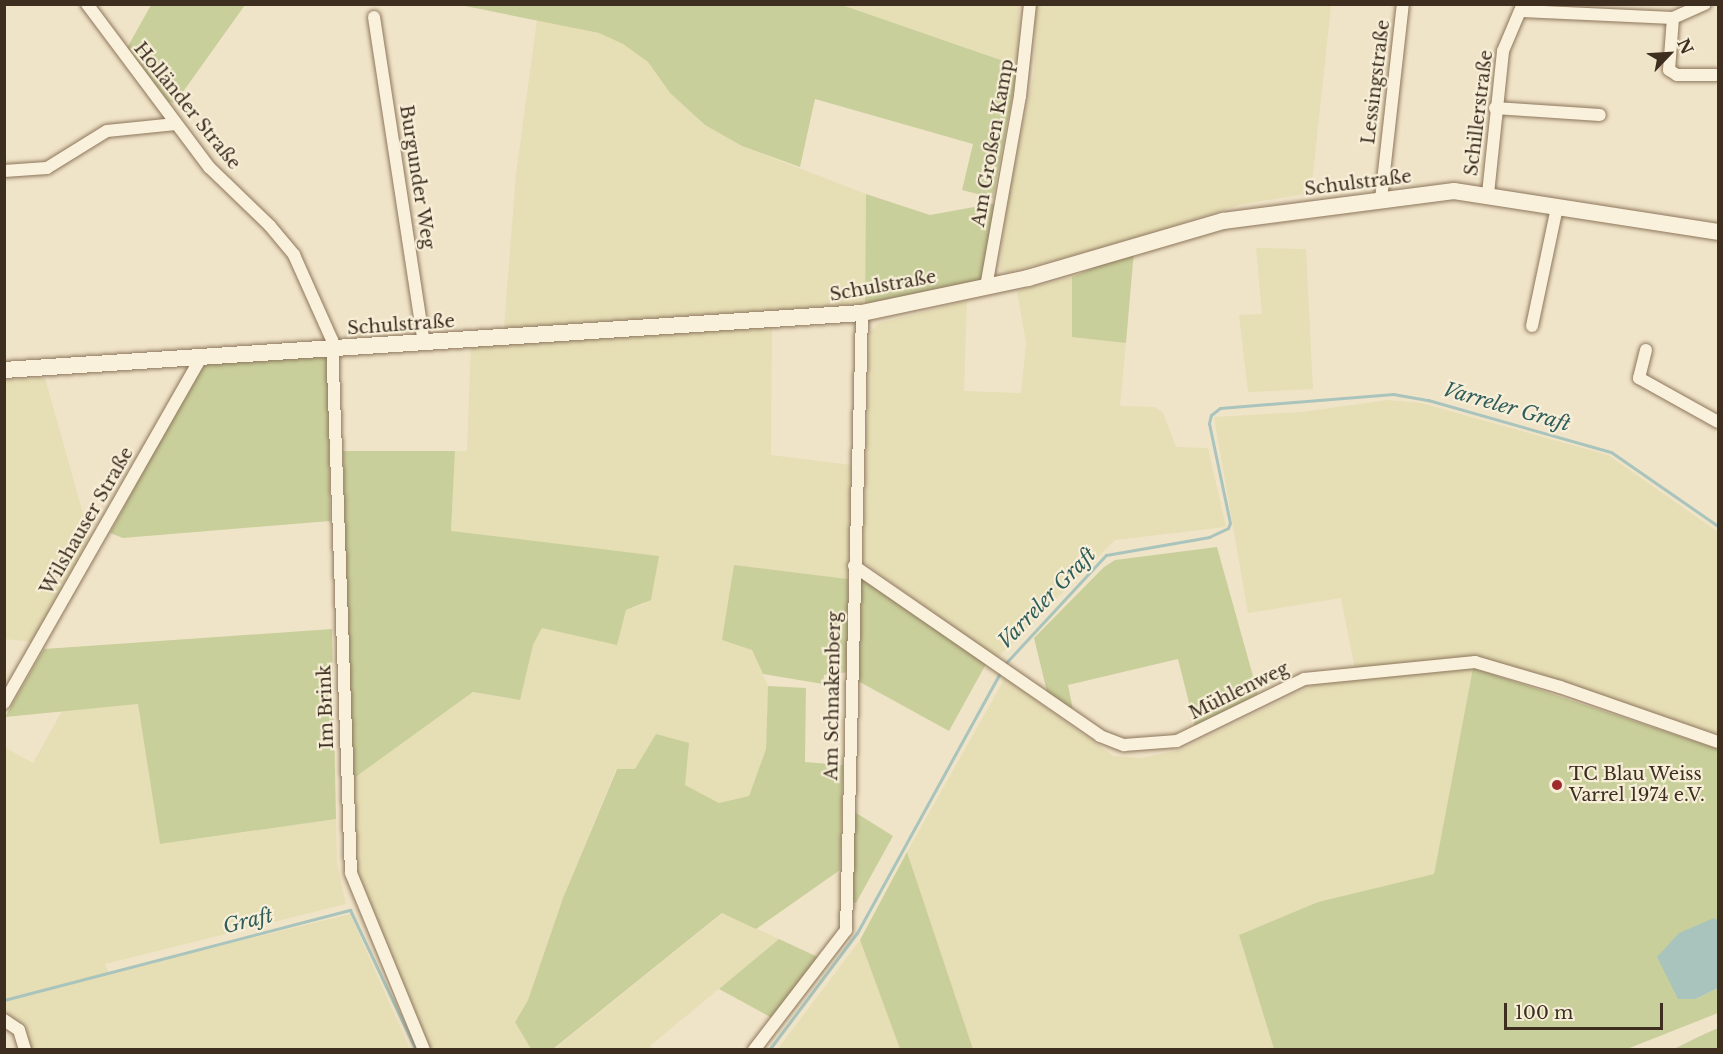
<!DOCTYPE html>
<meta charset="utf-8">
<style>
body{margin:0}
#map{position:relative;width:1723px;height:1054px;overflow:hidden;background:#f0e4c8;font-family:"Libre Baskerville",serif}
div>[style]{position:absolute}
.farmland>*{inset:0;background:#e6deb5}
.green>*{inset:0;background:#c9cf9b}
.water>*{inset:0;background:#a9c4bc}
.stream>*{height:3px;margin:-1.5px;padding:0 1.5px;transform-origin:1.5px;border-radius:1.5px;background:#a9c4bc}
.roads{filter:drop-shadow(0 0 2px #8d765c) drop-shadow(0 0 2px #8d765c)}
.street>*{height:12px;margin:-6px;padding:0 6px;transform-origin:6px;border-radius:6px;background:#faf1dc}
.secondary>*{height:16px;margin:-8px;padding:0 8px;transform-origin:8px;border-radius:8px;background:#faf1dc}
.dots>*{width:16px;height:16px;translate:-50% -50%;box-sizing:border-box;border:3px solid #f7eed8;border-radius:50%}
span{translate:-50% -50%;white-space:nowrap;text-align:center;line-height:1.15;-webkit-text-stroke:4.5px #f7eed8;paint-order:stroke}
.street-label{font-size:18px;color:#3d2e20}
.poi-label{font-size:18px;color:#3d2e20}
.left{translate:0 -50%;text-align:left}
.water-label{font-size:20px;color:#2f5d5a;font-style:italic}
.frame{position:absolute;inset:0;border:6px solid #3d2e20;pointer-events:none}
.north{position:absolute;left:1639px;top:24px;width:60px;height:60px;-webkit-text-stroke:4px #f7eed8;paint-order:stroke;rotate:65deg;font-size:16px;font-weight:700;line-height:24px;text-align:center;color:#3d2e20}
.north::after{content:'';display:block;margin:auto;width:21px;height:27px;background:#3d2e20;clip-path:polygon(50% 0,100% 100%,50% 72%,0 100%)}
.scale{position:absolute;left:1504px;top:1003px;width:159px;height:27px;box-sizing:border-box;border:3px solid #3d2e20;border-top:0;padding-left:8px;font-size:18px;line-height:21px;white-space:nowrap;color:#3d2e20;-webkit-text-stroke:4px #f7eed8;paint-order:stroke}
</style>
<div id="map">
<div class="farmland">
<div style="clip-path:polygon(842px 5px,1019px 5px,1018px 66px)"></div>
<div style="clip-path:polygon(1035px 5px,1331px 5px,1311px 193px,1243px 204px,1112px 245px,1008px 272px,1000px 270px,1006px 207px,1034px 72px)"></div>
<div style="clip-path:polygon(537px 20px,599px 33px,623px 44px,648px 62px,670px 93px,705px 125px,742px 146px,866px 194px,865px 304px,504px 328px,516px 174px)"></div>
<div style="clip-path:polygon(1256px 248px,1306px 249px,1313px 389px,1248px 392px,1239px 315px,1262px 314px)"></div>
<div style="clip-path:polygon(1072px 277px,1072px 336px,1126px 343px,1120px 406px,1155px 407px,1163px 413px,1176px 447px,1208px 448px,1226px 527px,1115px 540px,997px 658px,863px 562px,870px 332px,879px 323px,967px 301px,964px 391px,1021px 393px,1026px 343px,1017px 291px)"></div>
<div style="clip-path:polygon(772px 327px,771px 455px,851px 465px,848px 579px,734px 566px,752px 650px,768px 686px,766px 749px,749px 796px,719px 803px,685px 785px,635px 769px,616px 769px,563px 898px,528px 1000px,515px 1021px,531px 1049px,430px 1049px,358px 880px,350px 781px,473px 692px,519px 700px,533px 645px,542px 628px,617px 644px,626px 610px,644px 604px,658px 556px,451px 532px,455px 451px,467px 451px,471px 345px)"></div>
<div style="clip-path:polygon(45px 378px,91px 542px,34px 642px,5px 639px,5px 380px)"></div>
<div style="clip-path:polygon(1388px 400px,1421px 403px,1608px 455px,1718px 532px,1718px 734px,1473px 657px,1355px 669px,1341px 598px,1248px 613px,1214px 417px,1302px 412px)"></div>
<div style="clip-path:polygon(1473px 668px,1434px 874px,1318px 902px,1239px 935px,1274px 1049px,973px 1049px,907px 852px,1005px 678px,1113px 756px,1142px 758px,1180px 750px,1317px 683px)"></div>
<div style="clip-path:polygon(138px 704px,161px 844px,336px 819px,337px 864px,346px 904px,105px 964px,109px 973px,350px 914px,409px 1047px,406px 1050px,29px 1049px,15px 1021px,5px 1014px,4px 747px,33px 763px,62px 711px)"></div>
<div style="clip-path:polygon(723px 913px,779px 939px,650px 1046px,653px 1049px,553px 1050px)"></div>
<div style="clip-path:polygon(860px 940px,900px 1049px,777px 1050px)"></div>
</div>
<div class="green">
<div style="clip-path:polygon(151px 5px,245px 5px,175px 103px,169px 102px,127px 48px)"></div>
<div style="clip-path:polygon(460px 5px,842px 5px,1018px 66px,993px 198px,962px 190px,973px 144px,815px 99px,800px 167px,742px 146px,705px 125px,670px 93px,648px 62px,623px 44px,599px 33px)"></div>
<div style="clip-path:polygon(866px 194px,930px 215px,996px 203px,982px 284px,865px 304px)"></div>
<div style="clip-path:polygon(1134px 251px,1126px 343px,1072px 337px,1072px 277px)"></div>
<div style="clip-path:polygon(328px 354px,330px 521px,123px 538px,110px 533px,201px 365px)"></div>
<div style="clip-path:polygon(343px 451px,455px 451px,451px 531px,659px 556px,651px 600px,626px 610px,617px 645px,542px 628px,533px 645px,520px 700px,473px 692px,350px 781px)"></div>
<div style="clip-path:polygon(1217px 547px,1258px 694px,1195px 727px,1178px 659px,1068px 685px,1074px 715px,1048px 696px,1034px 638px,1104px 567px,1115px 560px)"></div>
<div style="clip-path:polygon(734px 565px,848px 579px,849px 672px,824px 675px,823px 684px,763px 674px,752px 650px,722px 640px)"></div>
<div style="clip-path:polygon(860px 572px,986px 664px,949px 731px,858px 681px)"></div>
<div style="clip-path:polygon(332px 629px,336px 819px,160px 844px,138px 704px,5px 717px,44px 649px)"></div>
<div style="clip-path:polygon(1473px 668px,1718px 749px,1718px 921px,1713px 918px,1696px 999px,1718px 988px,1718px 1013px,1627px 1049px,1274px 1049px,1239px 935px,1318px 902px,1434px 874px)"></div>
<div style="clip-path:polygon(768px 686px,806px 688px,805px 762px,843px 765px,840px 870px,756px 929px,722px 913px,553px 1049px,531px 1049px,515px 1022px,528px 1000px,563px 898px,617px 769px,635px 769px,656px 734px,689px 743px,685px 785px,719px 803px,749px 796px,766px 749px)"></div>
<div style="clip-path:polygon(853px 811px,893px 836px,856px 903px,851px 902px)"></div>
<div style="clip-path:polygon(907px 852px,973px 1049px,900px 1049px,860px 940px)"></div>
<div style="clip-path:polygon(779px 939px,820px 958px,772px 1018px,719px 989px)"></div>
<div style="clip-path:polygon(1718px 1028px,1718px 1049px,1674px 1049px,1698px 1037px)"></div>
</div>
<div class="water">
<div style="clip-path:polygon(1714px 918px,1718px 921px,1718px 988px,1696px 999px,1678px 999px,1657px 957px,1679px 933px)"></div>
</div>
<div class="stream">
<div style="left:1004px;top:665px;width:150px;rotate:-47.2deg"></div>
<div style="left:1106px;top:555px;width:105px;rotate:-9.9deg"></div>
<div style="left:1209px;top:537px;width:21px;rotate:-25deg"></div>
<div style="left:1228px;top:528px;width:5px;rotate:-68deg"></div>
<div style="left:1230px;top:523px;width:102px;rotate:-101.9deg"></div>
<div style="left:1209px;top:423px;width:8px;rotate:-76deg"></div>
<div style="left:1211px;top:415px;width:11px;rotate:-38deg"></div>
<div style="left:1220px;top:408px;width:174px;rotate:-4.6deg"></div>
<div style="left:1393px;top:394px;width:36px;rotate:10deg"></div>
<div style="left:1428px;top:400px;width:190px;rotate:15.9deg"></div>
<div style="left:1611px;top:452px;width:130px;rotate:34.7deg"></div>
<div style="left:4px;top:1000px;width:358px;rotate:-14.6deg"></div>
<div style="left:350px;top:910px;width:155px;rotate:64.8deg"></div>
<div style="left:769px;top:1050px;width:146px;rotate:-53.1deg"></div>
<div style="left:857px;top:933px;width:299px;rotate:-61.2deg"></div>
</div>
<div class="roads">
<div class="street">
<div style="left:87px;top:4px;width:204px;rotate:53.2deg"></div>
<div style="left:209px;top:167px;width:85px;rotate:44deg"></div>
<div style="left:270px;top:226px;width:38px;rotate:50deg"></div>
<div style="left:294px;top:255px;width:93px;rotate:65.9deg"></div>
<div style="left:332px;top:340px;width:533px;rotate:87.96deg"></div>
<div style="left:351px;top:873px;width:191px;rotate:67.6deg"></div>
<div style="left:1522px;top:11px;width:151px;rotate:2.7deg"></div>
<div style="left:1673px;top:18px;width:52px;rotate:94.4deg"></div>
<div style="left:1669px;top:70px;width:9px;rotate:32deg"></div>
<div style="left:1677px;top:75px;width:39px"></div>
<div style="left:374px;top:17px;width:329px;rotate:81.3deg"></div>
<div style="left:1673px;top:18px;width:35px;rotate:-24deg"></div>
<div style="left:1495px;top:108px;width:105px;rotate:3.8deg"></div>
<div style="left:4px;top:171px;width:43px;rotate:-4deg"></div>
<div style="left:47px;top:168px;width:70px;rotate:-31.7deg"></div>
<div style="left:107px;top:131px;width:69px;rotate:-5.8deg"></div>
<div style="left:1488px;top:194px;width:144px;rotate:-84deg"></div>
<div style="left:1503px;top:51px;width:49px;rotate:-67.1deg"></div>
<div style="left:1381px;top:199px;width:196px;rotate:-83.6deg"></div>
<div style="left:986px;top:287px;width:194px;rotate:-79.9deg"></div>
<div style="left:1020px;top:96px;width:93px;rotate:-83.8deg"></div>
<div style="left:1532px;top:326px;width:122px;rotate:-78.1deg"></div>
<div style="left:1646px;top:350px;width:29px;rotate:104deg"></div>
<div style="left:1639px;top:378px;width:90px;rotate:29.1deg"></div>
<div style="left:854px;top:566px;width:299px;rotate:34.6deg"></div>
<div style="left:1100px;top:736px;width:26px;rotate:21deg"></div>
<div style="left:1124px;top:745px;width:53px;rotate:-4.3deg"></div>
<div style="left:1177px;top:741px;width:141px;rotate:-26deg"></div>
<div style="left:1304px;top:679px;width:172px;rotate:-5.7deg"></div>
<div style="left:1475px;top:662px;width:89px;rotate:16.4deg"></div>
<div style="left:1560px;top:687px;width:167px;rotate:19.2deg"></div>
<div style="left:4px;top:703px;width:398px;rotate:-60.3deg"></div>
<div style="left:4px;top:1020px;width:18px;rotate:34deg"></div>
<div style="left:19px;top:1030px;width:21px;rotate:73deg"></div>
<div style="left:754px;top:1050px;width:151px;rotate:-52.5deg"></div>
<div style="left:846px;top:930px;width:617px;rotate:-88.51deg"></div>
</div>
<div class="secondary">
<div style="left:4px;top:370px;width:860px;rotate:-3.8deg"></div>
<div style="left:862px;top:313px;width:170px;rotate:-11.9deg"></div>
<div style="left:1028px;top:278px;width:203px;rotate:-16.3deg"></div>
<div style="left:1223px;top:221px;width:233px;rotate:-7.4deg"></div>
<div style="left:1454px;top:191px;width:267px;rotate:8.8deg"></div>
</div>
</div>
<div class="dots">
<div style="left:1557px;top:785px;background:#9e2a2b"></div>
</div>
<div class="street-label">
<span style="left:1376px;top:82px;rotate:-83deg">Lessingstraße</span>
<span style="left:187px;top:106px;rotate:51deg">Holländer Straße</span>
<span style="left:1479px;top:113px;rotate:-83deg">Schillerstraße</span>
<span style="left:993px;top:143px;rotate:-80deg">Am Großen Kamp</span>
<span style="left:417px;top:177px;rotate:81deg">Burgunder Weg</span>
<span style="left:1358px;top:183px;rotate:-7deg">Schulstraße</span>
<span style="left:883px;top:286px;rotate:-10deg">Schulstraße</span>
<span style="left:401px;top:325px;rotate:-4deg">Schulstraße</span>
<span style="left:87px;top:521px;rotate:-60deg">Wilshauser Straße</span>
<span style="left:1239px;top:691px;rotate:-26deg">Mühlenweg</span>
<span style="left:833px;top:696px;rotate:-89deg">Am Schnakenberg</span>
<span style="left:326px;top:707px;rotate:-92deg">Im Brink</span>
</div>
<div class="poi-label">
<span class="left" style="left:1569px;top:785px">TC Blau Weiss<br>Varrel 1974 e.V.</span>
</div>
<div class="water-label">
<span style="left:1507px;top:407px;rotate:16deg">Varreler Graft</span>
<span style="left:1047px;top:598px;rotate:-46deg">Varreler Graft</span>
<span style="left:248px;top:921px;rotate:-14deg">Graft</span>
</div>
<div class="frame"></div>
<div class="north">N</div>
<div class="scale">100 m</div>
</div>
